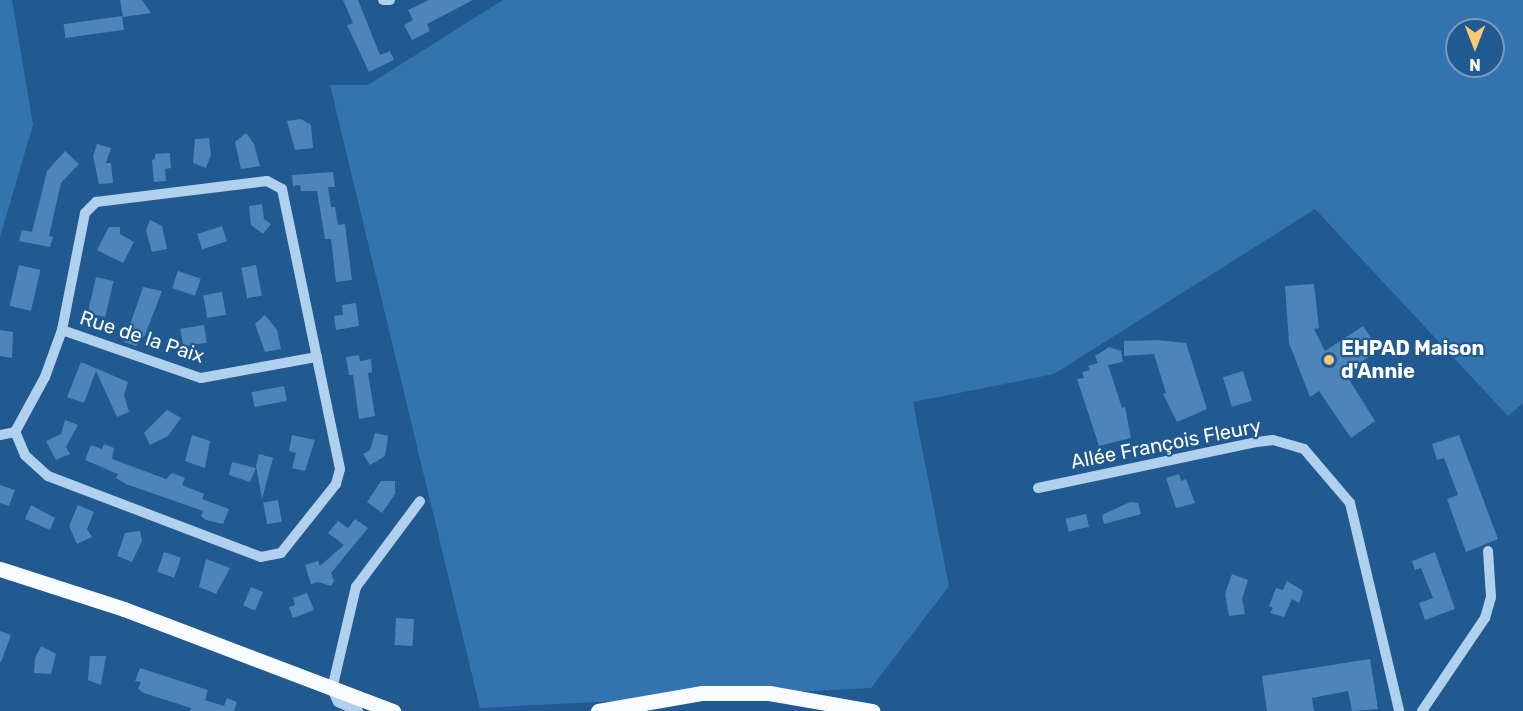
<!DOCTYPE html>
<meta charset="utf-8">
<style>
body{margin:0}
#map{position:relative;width:1523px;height:711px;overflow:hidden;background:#215991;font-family:Rubik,sans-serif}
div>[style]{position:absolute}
.green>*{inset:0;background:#3474ae}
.building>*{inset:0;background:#4d85b9;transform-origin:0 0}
.minor>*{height:10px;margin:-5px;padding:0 5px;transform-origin:5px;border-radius:5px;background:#b1d0ed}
.major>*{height:15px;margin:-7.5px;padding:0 7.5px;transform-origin:7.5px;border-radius:7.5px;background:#f8fbff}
.dots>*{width:16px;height:16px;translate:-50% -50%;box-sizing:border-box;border:3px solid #215991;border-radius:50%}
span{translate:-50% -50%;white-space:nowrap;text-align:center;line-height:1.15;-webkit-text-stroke:4.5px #215991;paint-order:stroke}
.street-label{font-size:20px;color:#fff}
.poi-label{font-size:20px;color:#fff;font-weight:700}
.left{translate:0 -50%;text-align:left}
.north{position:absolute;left:1445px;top:18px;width:60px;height:60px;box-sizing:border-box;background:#215991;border:2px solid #7a9bbd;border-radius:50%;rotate:180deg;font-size:16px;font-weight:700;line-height:24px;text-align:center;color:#fff}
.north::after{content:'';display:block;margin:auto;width:21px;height:27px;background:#fac973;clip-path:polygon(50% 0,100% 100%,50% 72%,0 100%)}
</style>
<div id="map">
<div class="green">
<div style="clip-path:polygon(0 0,12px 0,33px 125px,0 237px)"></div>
<div style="clip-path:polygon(evenodd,503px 0,1523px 0,1523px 403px,1508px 416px,1315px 209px,1054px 374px,913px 402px,949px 586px,871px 688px,480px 708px,330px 85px,368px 85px,503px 0,1457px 30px,1493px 30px,1493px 66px,1457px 66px,1457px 30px)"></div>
</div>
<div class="building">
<div style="clip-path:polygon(120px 0,142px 0,151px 13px,123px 17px)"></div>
<div style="clip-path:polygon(343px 0,358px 0,380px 55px,390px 51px,394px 60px,369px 72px,347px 25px,353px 23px)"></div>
<div style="clip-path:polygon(429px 0,473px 0,427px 24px,430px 31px,412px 40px,404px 25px,413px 20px,408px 10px)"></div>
<div style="left:122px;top:16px;width:14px;height:59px;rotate:82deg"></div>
<div style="clip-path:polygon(301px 119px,311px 125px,313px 148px,295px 150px,287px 121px)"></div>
<div style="clip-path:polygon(246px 133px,254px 144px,260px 166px,241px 169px,235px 142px)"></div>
<div style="clip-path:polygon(209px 138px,211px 155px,206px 168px,193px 163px,195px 139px)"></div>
<div style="clip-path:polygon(97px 144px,111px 148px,106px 163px,111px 163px,113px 183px,99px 184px,93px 156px)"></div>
<div style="clip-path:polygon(65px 151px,79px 164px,61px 183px,49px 236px,53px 237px,50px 247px,19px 241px,22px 230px,32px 232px,47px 171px)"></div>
<div style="clip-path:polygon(170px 153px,171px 168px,165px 169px,166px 181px,154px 182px,152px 160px,155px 159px,155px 154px)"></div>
<div style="clip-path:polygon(333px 172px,335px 187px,328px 187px,331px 207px,335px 207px,338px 225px,345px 224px,352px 280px,336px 282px,331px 239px,325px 239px,317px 191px,301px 191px,300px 185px,293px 186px,292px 175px)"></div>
<div style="clip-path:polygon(262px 204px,264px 219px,271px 224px,263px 234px,251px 225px,249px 206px)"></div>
<div style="clip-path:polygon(150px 220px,162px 226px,167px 249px,152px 252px,146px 231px)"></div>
<div style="left:222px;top:226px;width:16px;height:26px;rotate:72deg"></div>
<div style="clip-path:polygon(109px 227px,120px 227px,120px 234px,134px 242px,123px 263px,97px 250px)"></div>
<div style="left:19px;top:265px;width:22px;height:42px;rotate:13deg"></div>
<div style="left:256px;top:265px;width:31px;height:15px;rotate:79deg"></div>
<div style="left:178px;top:271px;width:24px;height:18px;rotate:19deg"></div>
<div style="left:96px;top:277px;width:18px;height:37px;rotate:13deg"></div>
<div style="clip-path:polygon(1314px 284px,1319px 328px,1314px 329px,1325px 351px,1363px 326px,1379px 350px,1345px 373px,1375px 421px,1351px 438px,1319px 391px,1310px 397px,1289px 343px,1285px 286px)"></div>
<div style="clip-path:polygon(143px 287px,162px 291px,145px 335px,136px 346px,124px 342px)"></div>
<div style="left:222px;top:292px;width:23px;height:19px;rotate:80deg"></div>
<div style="clip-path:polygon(356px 303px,359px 326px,336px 330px,334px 316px,343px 315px,342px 305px)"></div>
<div style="clip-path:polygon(265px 315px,277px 330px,281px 349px,265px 352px,255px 324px)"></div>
<div style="left:204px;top:325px;width:18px;height:24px;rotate:81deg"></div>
<div style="clip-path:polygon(0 330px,13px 332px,12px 358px,0 356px)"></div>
<div style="clip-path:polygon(1157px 340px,1186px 343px,1207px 409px,1177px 422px,1163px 394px,1166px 393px,1154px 354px,1124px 356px,1124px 341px)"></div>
<div style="clip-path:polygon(1109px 347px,1121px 351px,1123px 362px,1108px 365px,1122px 408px,1125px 407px,1131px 438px,1099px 446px,1077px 379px,1084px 378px,1082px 372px,1090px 370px,1088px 366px,1098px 363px,1095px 356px)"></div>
<div style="clip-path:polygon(359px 355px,360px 361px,371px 359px,372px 372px,368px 373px,375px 416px,359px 419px,353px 375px,349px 375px,346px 357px)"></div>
<div style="clip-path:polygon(81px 362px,128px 382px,124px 395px,129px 412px,117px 417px,96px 371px,84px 403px,67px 397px)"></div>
<div style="left:1243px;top:371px;width:31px;height:21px;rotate:73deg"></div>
<div style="left:284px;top:386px;width:15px;height:33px;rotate:79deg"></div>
<div style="clip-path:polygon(167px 410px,181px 418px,168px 436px,150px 445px,144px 433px)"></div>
<div style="clip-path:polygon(65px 420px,78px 425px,66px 447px,70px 454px,56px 460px,46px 441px,61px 434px)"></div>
<div style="clip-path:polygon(375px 433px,388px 436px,385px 456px,370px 465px,363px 454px,370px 450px)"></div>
<div style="clip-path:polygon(192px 435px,210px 441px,205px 468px,185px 461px)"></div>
<div style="clip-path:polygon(292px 435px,315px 440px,305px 471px,292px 468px,296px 453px,289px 451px)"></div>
<div style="clip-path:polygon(1459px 435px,1498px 539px,1466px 552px,1447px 499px,1458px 495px,1444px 458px,1437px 460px,1432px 444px)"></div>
<div style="clip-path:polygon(104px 444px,114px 448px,112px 459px,166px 479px,172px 473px,185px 478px,182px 485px,204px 494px,202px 499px,229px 509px,223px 524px,206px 520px,201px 516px,203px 511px,126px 484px,116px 478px,118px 474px,85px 460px,91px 445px,102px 449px)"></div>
<div style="clip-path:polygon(259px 454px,273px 458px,262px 499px,256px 466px)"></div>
<div style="clip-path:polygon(232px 462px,256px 468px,250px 482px,229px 475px)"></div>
<div style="clip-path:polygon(1179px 474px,1181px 481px,1186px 479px,1195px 503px,1176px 508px,1166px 478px)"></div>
<div style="clip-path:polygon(381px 481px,395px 481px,395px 494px,382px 513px,367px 502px)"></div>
<div style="clip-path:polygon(0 485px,15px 490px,9px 506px,0 503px)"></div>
<div style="left:278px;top:500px;width:22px;height:15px;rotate:80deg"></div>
<div style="clip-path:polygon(1130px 502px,1138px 503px,1141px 514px,1104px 524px,1102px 515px)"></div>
<div style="clip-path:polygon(31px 505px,55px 518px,50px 530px,25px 519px)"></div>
<div style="clip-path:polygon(78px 505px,94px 512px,87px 529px,92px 537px,77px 544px,69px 526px)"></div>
<div style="left:1086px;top:514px;width:13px;height:21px;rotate:77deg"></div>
<div style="clip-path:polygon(355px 519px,368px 528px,331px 573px,334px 581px,331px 586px,318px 582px,311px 584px,305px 565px,318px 561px,320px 566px,344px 545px,328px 533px,338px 521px,348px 528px)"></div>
<div style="clip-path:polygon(140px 531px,142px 541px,132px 562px,117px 556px,125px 533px)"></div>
<div style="left:164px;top:552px;width:18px;height:21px;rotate:19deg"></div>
<div style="clip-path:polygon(1435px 552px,1455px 609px,1425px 620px,1419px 603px,1433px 598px,1421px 568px,1415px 570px,1412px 561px)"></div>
<div style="clip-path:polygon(206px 559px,230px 568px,216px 594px,199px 587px)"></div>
<div style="clip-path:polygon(1232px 574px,1248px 580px,1242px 599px,1245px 614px,1229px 616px,1225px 594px)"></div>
<div style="clip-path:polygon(1287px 581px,1303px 591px,1299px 603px,1292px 599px,1284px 617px,1270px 613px,1273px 608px,1269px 606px,1276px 588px,1283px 590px)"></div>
<div style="left:251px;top:587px;width:13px;height:20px;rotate:23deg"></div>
<div style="clip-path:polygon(307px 593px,314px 610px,293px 618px,289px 607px,295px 605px,293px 598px)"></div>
<div style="left:396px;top:618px;width:18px;height:27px;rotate:3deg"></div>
<div style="clip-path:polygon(0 631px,11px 635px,1px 662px,0 662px)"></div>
<div style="clip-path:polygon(41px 646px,56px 654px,51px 674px,34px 673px,35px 658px)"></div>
<div style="clip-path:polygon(90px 656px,106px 656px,101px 685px,88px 680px)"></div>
<div style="clip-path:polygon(1370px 659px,1378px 709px,1352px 711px,1348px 691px,1312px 698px,1314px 711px,1267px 711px,1262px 676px)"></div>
<div style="clip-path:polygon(140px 668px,208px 690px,205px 700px,224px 706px,227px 698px,237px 702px,234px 711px,190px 711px,191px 708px,144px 693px,138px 689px,141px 682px,135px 681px)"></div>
</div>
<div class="minor">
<div style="left:383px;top:0;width:7px"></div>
<div style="left:62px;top:330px;width:147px;rotate:19.1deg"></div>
<div style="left:201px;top:378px;width:118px;rotate:-10.3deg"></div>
<div style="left:0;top:435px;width:15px;rotate:-11deg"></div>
<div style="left:15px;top:432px;width:63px;rotate:-61.4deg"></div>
<div style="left:45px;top:377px;width:50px;rotate:-70.1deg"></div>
<div style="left:62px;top:330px;width:119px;rotate:-78.9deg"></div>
<div style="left:85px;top:213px;width:16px;rotate:-45deg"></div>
<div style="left:96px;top:202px;width:172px;rotate:-7deg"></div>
<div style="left:267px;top:181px;width:17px;rotate:28deg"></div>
<div style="left:282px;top:189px;width:286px;rotate:78.3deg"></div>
<div style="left:340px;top:469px;width:16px;rotate:105deg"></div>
<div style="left:336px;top:484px;width:88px;rotate:128.6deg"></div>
<div style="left:281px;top:553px;width:20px;rotate:169deg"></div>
<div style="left:261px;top:557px;width:228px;rotate:-159.2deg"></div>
<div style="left:48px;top:476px;width:31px;rotate:-138deg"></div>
<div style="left:25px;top:455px;width:25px;rotate:-113deg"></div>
<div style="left:1038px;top:488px;width:224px;rotate:-11.9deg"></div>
<div style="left:1257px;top:442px;width:16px;rotate:-7deg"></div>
<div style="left:1273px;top:440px;width:32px;rotate:16deg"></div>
<div style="left:1304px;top:449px;width:71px;rotate:49.6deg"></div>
<div style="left:1350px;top:503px;width:214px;rotate:76.7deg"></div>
<div style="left:358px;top:711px;width:22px;rotate:-156deg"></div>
<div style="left:338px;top:702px;width:14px;rotate:-115deg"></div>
<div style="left:332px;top:689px;width:105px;rotate:-76.8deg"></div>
<div style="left:356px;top:587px;width:107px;rotate:-53.3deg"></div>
<div style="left:1422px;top:711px;width:112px;rotate:-55.9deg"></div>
<div style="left:1485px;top:618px;width:22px;rotate:-74deg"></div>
<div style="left:1491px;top:597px;width:46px;rotate:-93.7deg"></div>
</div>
<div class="major">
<div style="left:0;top:569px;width:130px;rotate:17.9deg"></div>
<div style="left:124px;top:609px;width:288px;rotate:20.8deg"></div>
<div style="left:598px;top:711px;width:106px;rotate:-9.8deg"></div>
<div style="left:702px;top:693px;width:67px"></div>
<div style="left:769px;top:693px;width:105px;rotate:9.9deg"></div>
</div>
<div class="dots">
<div style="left:1329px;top:360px;background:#fac973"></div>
</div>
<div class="street-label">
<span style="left:142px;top:337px;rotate:18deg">Rue de la Paix</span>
<span style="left:1166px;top:444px;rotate:-11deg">Allée François Fleury</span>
</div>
<div class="poi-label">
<span class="left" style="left:1341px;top:360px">EHPAD Maison<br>d'Annie</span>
</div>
<div class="north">N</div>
</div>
